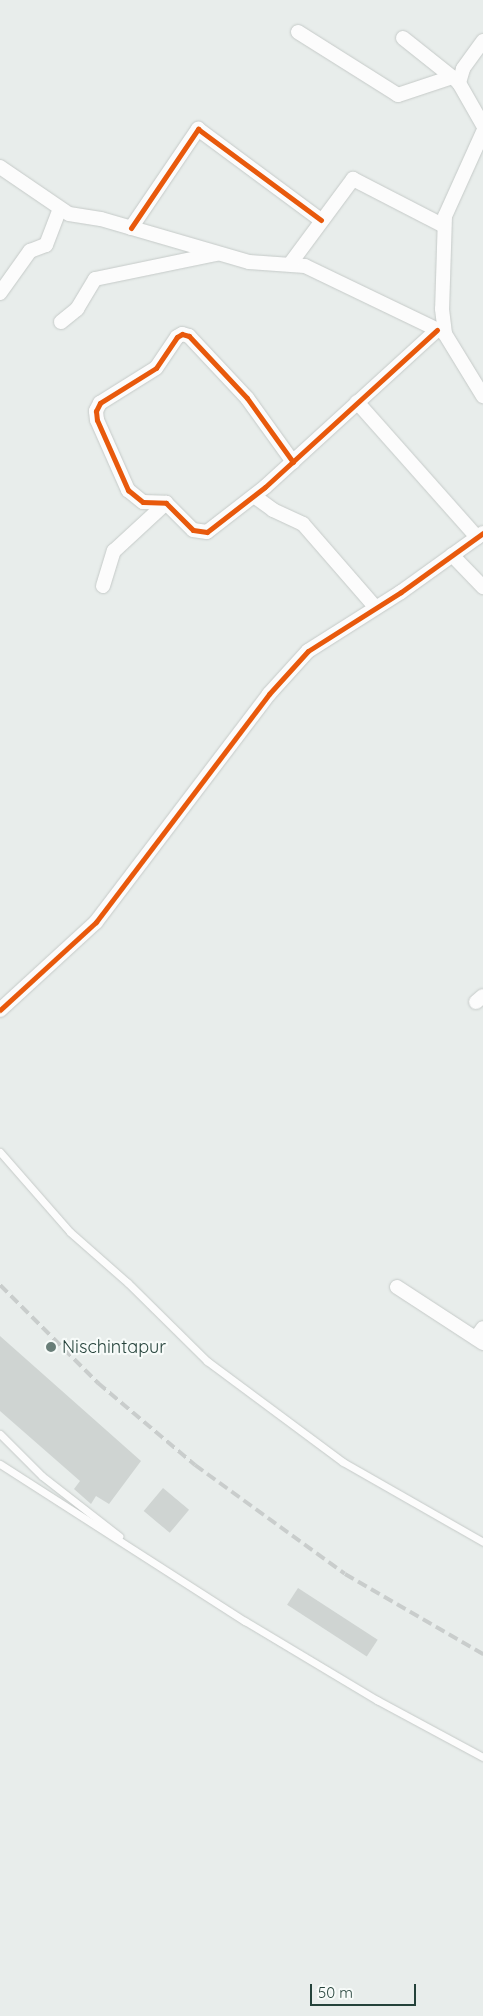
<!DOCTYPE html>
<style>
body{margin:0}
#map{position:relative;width:483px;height:2016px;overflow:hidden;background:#e8edeb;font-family:Quicksand,sans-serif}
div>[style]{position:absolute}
.building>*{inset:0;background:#cfd4d2;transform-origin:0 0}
.roads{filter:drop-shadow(0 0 1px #c5cac8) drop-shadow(0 0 1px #c5cac8)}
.lane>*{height:7px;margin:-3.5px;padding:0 3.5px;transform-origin:3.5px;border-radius:3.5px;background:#fcfcfc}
.street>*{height:14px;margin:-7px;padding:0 7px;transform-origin:7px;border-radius:7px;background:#fcfcfc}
.rail>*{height:4px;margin-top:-2px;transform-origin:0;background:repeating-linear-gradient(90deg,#c9cdcc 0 10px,transparent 0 15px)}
.cycleway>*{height:5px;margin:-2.5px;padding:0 2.5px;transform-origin:2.5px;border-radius:2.5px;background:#e8590c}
.dots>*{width:14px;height:14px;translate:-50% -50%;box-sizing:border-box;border:2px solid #f7fbf9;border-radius:50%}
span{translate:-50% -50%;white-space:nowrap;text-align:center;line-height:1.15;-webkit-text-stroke:4.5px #f7fbf9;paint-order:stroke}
.poi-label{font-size:18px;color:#24423a}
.left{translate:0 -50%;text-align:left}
.scale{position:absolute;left:310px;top:1984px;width:106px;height:22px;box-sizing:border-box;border:2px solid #24423a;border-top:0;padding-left:6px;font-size:15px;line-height:18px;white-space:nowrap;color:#24423a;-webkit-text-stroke:4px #f7fbf9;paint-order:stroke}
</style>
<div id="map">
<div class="building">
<div style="clip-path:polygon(0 1336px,141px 1461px,109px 1504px,96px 1496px,91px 1504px,74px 1489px,80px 1481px,0 1411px)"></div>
<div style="left:163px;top:1488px;width:34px;height:30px;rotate:40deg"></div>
<div style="left:298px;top:1588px;width:95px;height:20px;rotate:33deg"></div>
</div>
<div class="roads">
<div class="lane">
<div style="left:0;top:1152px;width:106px;rotate:48.8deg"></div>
<div style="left:70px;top:1232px;width:77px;rotate:41.3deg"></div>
<div style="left:128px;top:1283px;width:111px;rotate:44.6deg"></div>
<div style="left:207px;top:1361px;width:169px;rotate:36.6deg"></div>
<div style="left:343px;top:1462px;width:161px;rotate:29.7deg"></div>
<div style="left:0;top:1434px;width:59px;rotate:45deg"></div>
<div style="left:42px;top:1476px;width:98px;rotate:37.9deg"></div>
<div style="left:0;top:1464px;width:291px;rotate:32.7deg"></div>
<div style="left:245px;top:1621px;width:154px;rotate:30.9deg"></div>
<div style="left:377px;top:1700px;width:120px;rotate:28.3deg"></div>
</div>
<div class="street">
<div style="left:298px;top:32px;width:118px;rotate:32.2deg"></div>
<div style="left:398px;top:95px;width:57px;rotate:-18.4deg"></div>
<div style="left:403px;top:38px;width:69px;rotate:38.5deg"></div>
<div style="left:483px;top:41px;width:34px;rotate:126deg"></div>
<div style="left:463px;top:69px;width:15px;rotate:106deg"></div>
<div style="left:459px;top:83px;width:48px;rotate:60.3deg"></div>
<div style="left:483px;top:132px;width:92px;rotate:114.3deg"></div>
<div style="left:445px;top:216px;width:93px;rotate:91.8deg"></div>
<div style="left:442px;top:309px;width:25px;rotate:83deg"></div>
<div style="left:445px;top:334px;width:73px;rotate:58.5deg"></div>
<div style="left:0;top:167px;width:83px;rotate:34.3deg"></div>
<div style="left:69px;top:214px;width:32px;rotate:9deg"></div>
<div style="left:101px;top:219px;width:154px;rotate:16.2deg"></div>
<div style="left:249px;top:262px;width:56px;rotate:4.1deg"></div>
<div style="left:305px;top:266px;width:154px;rotate:25.7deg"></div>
<div style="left:131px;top:228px;width:120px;rotate:-55.9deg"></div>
<div style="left:198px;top:129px;width:153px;rotate:36.5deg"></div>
<div style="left:290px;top:264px;width:106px;rotate:-53.5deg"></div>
<div style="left:353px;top:179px;width:102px;rotate:27.3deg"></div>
<div style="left:0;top:293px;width:52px;rotate:-54.5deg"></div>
<div style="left:30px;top:251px;width:17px;rotate:-21deg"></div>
<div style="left:46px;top:245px;width:39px;rotate:-69deg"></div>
<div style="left:61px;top:322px;width:21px;rotate:-39deg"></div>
<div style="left:77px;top:309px;width:35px;rotate:-59deg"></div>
<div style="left:95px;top:279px;width:124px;rotate:-11.7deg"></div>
<div style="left:357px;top:402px;width:181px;rotate:48.4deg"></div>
<div style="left:293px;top:462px;width:79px;rotate:-125.7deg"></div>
<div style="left:247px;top:398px;width:85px;rotate:-133.1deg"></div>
<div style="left:189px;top:336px;width:7px;rotate:-164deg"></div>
<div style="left:182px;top:334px;width:6px;rotate:149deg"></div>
<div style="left:177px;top:337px;width:37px;rotate:124deg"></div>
<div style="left:156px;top:368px;width:66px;rotate:148deg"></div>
<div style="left:100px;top:403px;width:9px;rotate:117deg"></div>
<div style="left:96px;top:411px;width:9px;rotate:84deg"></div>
<div style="left:97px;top:420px;width:77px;rotate:66.1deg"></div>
<div style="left:128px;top:490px;width:19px;rotate:39deg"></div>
<div style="left:143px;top:502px;width:23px;rotate:2deg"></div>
<div style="left:166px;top:503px;width:38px;rotate:45deg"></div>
<div style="left:193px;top:530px;width:14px;rotate:8deg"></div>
<div style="left:207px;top:532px;width:73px;rotate:-37.8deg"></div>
<div style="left:265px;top:487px;width:233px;rotate:-42.4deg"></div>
<div style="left:254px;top:496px;width:24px;rotate:36deg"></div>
<div style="left:273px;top:510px;width:33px;rotate:25deg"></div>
<div style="left:303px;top:524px;width:111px;rotate:49deg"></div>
<div style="left:452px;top:555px;width:45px;rotate:45.9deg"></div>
<div style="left:103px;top:586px;width:37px;rotate:-73deg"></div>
<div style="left:114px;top:551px;width:71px;rotate:-42.7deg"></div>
<div style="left:476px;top:1002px;width:9px;rotate:-41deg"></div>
<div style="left:0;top:1010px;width:130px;rotate:-42.5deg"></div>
<div style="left:96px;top:922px;width:286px;rotate:-52.8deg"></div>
<div style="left:269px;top:694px;width:58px;rotate:-47.8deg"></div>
<div style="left:308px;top:651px;width:110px;rotate:-32.4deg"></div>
<div style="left:401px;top:592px;width:101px;rotate:-35.7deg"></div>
<div style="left:397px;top:1287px;width:103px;rotate:33.1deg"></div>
<div style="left:476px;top:1338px;width:12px;rotate:-55deg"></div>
</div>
</div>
<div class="rail">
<div style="left:0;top:1285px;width:139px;rotate:45deg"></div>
<div style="left:98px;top:1383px;width:127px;rotate:40.2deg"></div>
<div style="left:195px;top:1465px;width:185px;rotate:36deg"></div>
<div style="left:345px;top:1574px;width:160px;rotate:30.1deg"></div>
</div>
<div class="cycleway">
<div style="left:131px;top:228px;width:120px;rotate:-55.9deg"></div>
<div style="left:198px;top:129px;width:153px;rotate:36.5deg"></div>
<div style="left:293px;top:462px;width:79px;rotate:-125.7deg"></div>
<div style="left:247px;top:398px;width:85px;rotate:-133.1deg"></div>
<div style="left:189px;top:336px;width:7px;rotate:-164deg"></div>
<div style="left:182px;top:334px;width:6px;rotate:149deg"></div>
<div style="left:177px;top:337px;width:37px;rotate:124deg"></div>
<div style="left:156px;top:368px;width:66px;rotate:148deg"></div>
<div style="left:100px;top:403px;width:9px;rotate:117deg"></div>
<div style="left:96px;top:411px;width:9px;rotate:84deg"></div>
<div style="left:97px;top:420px;width:77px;rotate:66.1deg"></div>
<div style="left:128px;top:490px;width:19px;rotate:39deg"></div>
<div style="left:143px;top:502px;width:23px;rotate:2deg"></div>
<div style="left:166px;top:503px;width:38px;rotate:45deg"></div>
<div style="left:193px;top:530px;width:14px;rotate:8deg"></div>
<div style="left:207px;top:532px;width:73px;rotate:-37.8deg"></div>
<div style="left:265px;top:487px;width:233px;rotate:-42.4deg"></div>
<div style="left:0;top:1010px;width:130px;rotate:-42.5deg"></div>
<div style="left:96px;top:922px;width:286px;rotate:-52.8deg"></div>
<div style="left:269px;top:694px;width:58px;rotate:-47.8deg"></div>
<div style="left:308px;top:651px;width:110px;rotate:-32.4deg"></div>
<div style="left:401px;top:592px;width:101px;rotate:-35.7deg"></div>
</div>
<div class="dots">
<div style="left:51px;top:1347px;background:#697e78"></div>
</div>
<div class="poi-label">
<span class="left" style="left:62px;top:1347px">Nischintapur</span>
</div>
<div class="scale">50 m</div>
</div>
